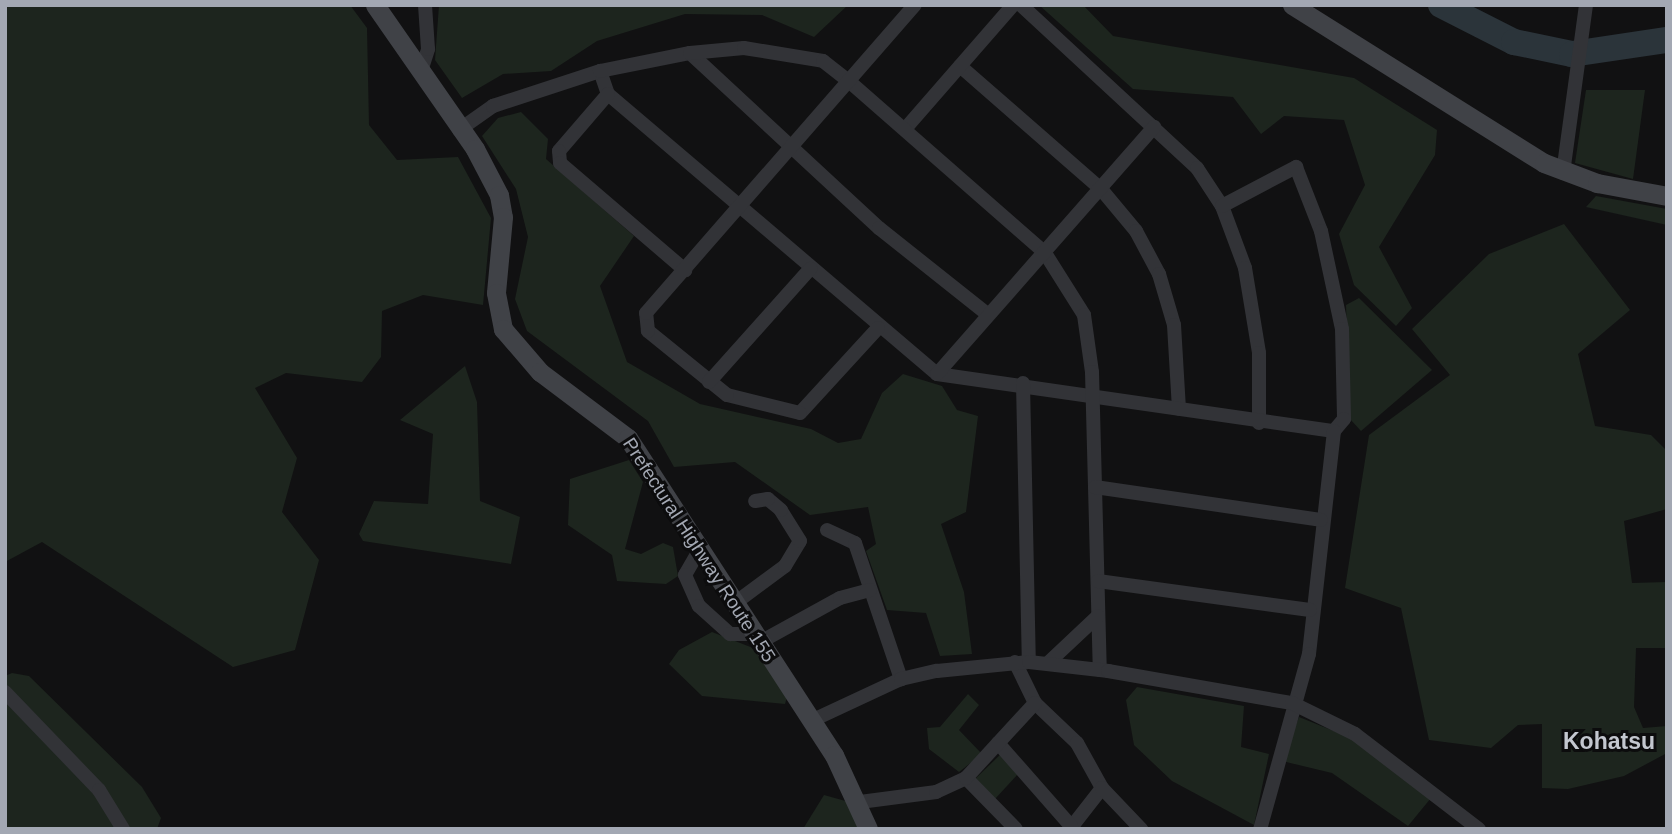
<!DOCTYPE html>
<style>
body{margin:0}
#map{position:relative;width:1672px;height:834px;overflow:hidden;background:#111112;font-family:Helvetica,sans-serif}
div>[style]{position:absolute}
.green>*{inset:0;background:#1d251e}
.river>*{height:26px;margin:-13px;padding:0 13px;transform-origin:13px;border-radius:13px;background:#2b343a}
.street>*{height:14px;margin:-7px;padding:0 7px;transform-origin:7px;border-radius:7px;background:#323337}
.secondary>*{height:19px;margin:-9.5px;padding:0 9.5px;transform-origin:9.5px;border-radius:9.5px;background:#404247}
span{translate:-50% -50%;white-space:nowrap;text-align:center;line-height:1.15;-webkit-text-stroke:6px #0c0c0d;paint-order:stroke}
.street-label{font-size:19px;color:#a3a8b3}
.quarter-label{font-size:23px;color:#c3c7cf;font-weight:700}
.frame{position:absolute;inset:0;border:7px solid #a3a8b3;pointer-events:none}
</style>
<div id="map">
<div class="green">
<div style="clip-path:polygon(5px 5px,350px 5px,367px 28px,369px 125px,397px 160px,458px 157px,491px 218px,483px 305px,423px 295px,382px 311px,381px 357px,362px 382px,286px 373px,255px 388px,297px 458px,282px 512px,319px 560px,295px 650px,233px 667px,42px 542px,5px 562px)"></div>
<div style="clip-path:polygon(439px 5px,848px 5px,814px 37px,762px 15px,685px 14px,597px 41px,551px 71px,503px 74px,462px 98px,435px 60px)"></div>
<div style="clip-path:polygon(1039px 5px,1083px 5px,1113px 36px,1354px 78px,1437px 130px,1435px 155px,1379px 247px,1412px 308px,1396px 326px,1354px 285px,1339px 234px,1365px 185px,1344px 120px,1284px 116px,1261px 134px,1233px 97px,1133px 89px)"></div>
<div style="clip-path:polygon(1586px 90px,1645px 90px,1633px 179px,1575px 163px)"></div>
<div style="clip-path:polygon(521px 112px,548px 139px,546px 159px,634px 236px,600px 286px,627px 362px,700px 404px,811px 429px,838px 443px,861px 439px,882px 393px,903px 374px,942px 386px,957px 410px,978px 416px,966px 512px,941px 524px,964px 592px,972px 654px,940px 656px,926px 613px,887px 610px,866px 551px,876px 544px,868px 507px,810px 515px,735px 462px,674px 467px,648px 421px,527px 331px,515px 299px,528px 237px,516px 189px,482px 136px,498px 118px)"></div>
<div style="clip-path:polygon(1596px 196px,1667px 209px,1667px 225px,1586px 207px)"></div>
<div style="clip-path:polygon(1564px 224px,1630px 310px,1578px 354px,1595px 426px,1651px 435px,1667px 451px,1667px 509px,1624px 521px,1632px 583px,1667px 582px,1667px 648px,1636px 648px,1634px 707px,1643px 728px,1667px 726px,1667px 753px,1624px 776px,1568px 789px,1542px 788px,1542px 724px,1518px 725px,1491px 748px,1429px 740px,1401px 608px,1345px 588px,1369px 435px,1450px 375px,1412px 329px,1489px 254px)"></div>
<div style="clip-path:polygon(1359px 298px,1432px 370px,1361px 431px,1350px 419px,1346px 305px)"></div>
<div style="clip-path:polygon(465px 366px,477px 402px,480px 501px,520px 517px,511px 564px,363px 541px,359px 534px,374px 501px,428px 504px,433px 434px,400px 420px)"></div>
<div style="clip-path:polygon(629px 460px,643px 482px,625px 549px,641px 554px,663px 543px,673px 547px,678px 576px,666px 584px,617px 581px,612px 555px,568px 525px,570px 479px)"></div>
<div style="clip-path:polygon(712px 632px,753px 648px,787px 697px,785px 704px,702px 696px,669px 664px,679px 650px)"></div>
<div style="clip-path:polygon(12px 673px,29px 676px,142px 787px,161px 818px,157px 829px,5px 829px,5px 676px)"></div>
<div style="clip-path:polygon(1137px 687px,1244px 706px,1241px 747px,1269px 754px,1254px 825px,1172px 781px,1134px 745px,1126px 700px)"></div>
<div style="clip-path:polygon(968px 694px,979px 705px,959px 730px,982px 754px,959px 772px,929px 749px,927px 728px,940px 727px)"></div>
<div style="clip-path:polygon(1299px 717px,1351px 738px,1431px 798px,1408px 826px,1332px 773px,1282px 761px)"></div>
<div style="clip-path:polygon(1002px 753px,1018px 774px,995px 799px,975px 779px)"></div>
<div style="clip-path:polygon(824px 795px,849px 802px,858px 829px,803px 829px)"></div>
</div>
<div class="river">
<div style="left:1441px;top:5px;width:82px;rotate:26.9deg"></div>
<div style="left:1514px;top:42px;width:59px;rotate:11.7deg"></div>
<div style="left:1572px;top:54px;width:96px;rotate:-8.4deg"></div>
</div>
<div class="street">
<div style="left:1021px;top:5px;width:240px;rotate:42.8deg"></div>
<div style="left:1197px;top:168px;width:45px;rotate:56.7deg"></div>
<div style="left:1222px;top:206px;width:66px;rotate:69.6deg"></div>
<div style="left:1245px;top:268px;width:86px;rotate:80.6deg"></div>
<div style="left:1259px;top:353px;width:70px;rotate:90deg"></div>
<div style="left:690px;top:53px;width:258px;rotate:42.8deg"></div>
<div style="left:879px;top:228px;width:137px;rotate:38.5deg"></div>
<div style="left:960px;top:66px;width:187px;rotate:41.1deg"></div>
<div style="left:1101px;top:189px;width:55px;rotate:50.2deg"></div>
<div style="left:1136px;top:231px;width:49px;rotate:61.9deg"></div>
<div style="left:1159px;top:274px;width:53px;rotate:73.6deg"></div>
<div style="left:1174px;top:325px;width:84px;rotate:86.6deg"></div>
<div style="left:421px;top:71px;width:23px;rotate:-72deg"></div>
<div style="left:428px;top:49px;width:44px;rotate:-93.9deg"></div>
<div style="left:600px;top:71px;width:24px;rotate:71deg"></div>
<div style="left:608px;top:94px;width:432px;rotate:40.4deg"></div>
<div style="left:937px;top:374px;width:401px;rotate:8.2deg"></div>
<div style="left:608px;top:94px;width:75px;rotate:130.7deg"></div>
<div style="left:559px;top:151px;width:12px;rotate:85deg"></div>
<div style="left:560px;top:163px;width:165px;rotate:40.6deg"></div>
<div style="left:905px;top:129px;width:164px;rotate:-48.9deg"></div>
<div style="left:459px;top:130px;width:42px;rotate:-35.2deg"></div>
<div style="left:493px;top:106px;width:113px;rotate:-18.1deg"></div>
<div style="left:600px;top:71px;width:92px;rotate:-11.3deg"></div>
<div style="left:690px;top:53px;width:54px;rotate:-5.3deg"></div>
<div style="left:744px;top:48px;width:80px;rotate:9.3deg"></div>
<div style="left:823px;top:61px;width:36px;rotate:38deg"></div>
<div style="left:851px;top:83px;width:258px;rotate:41.2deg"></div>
<div style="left:1045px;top:253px;width:73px;rotate:57.8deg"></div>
<div style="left:1084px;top:315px;width:58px;rotate:82deg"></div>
<div style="left:1092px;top:372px;width:298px;rotate:88.5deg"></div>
<div style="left:1563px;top:173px;width:170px;rotate:-82.2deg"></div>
<div style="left:1222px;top:206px;width:84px;rotate:-27.8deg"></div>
<div style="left:1296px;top:167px;width:69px;rotate:68.7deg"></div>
<div style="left:1321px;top:231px;width:100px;rotate:77.9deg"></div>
<div style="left:1342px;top:329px;width:90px;rotate:88.7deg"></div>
<div style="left:1344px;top:419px;width:16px;rotate:130deg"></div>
<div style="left:1334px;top:431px;width:224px;rotate:96.4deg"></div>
<div style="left:1309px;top:654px;width:182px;rotate:105.6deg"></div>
<div style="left:878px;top:328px;width:115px;rotate:132.5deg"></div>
<div style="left:800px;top:413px;width:75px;rotate:-166.1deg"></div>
<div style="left:727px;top:395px;width:102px;rotate:-141deg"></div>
<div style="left:648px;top:331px;width:18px;rotate:-96deg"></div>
<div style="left:646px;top:313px;width:409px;rotate:-48.9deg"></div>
<div style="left:937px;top:374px;width:329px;rotate:-48.7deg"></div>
<div style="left:709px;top:382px;width:152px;rotate:-48.2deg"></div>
<div style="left:1023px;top:383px;width:279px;rotate:88.8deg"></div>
<div style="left:1095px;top:487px;width:228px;rotate:8.3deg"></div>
<div style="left:827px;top:530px;width:31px;rotate:25deg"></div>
<div style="left:855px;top:543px;width:144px;rotate:71.3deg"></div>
<div style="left:700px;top:549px;width:30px;rotate:120deg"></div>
<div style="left:685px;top:575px;width:34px;rotate:66deg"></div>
<div style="left:699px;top:606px;width:42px;rotate:42.1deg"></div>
<div style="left:730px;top:634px;width:25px"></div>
<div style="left:1098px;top:581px;width:214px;rotate:7.8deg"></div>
<div style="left:735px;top:603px;width:62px;rotate:-36.5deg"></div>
<div style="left:785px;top:566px;width:29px;rotate:-59deg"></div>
<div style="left:800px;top:541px;width:36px;rotate:-122deg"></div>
<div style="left:781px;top:510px;width:17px;rotate:-140deg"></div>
<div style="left:768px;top:499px;width:13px;rotate:171deg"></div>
<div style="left:760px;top:642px;width:91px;rotate:-28.8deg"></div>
<div style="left:840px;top:598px;width:31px;rotate:-15deg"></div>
<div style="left:1015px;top:662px;width:46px;rotate:64deg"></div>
<div style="left:1035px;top:703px;width:58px;rotate:43.6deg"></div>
<div style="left:1077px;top:743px;width:51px;rotate:60.9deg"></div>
<div style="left:1102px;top:788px;width:52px;rotate:128deg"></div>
<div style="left:1049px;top:662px;width:67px;rotate:-43.2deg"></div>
<div style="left:5px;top:692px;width:136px;rotate:46.2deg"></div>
<div style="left:99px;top:790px;width:46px;rotate:58.4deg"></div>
<div style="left:813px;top:720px;width:97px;rotate:-25deg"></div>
<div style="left:901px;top:679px;width:37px;rotate:-13deg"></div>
<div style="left:937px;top:671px;width:92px;rotate:-5.6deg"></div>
<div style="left:1029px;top:662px;width:80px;rotate:6.5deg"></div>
<div style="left:1108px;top:671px;width:187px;rotate:9.9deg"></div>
<div style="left:1292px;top:703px;width:70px;rotate:26.2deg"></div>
<div style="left:1355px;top:734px;width:156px;rotate:37.5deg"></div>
<div style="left:998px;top:743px;width:111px;rotate:48.7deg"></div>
<div style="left:966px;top:778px;width:71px;rotate:45.6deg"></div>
<div style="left:1102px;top:788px;width:57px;rotate:46.4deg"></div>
<div style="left:860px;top:802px;width:77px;rotate:-7.5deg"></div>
<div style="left:936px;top:792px;width:33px;rotate:-25deg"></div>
<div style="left:966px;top:778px;width:102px;rotate:-47.4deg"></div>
</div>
<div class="secondary">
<div style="left:375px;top:5px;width:175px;rotate:55.2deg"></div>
<div style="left:475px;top:149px;width:52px;rotate:62.4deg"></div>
<div style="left:499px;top:195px;width:22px;rotate:80deg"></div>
<div style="left:503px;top:217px;width:76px;rotate:95.3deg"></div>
<div style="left:496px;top:293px;width:37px;rotate:79deg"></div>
<div style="left:503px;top:329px;width:57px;rotate:49.3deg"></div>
<div style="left:540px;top:372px;width:110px;rotate:36.9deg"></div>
<div style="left:628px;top:438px;width:378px;rotate:57deg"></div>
<div style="left:834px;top:755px;width:81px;rotate:65.3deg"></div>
<div style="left:1292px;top:5px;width:297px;rotate:32.1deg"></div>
<div style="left:1544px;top:163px;width:57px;rotate:20.7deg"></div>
<div style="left:1597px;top:183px;width:71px;rotate:10.5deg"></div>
</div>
<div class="street-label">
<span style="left:699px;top:550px;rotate:57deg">Prefectural Highway Route 155</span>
</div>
<div class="quarter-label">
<span style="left:1609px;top:741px">Kohatsu</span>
</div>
<div class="frame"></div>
</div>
